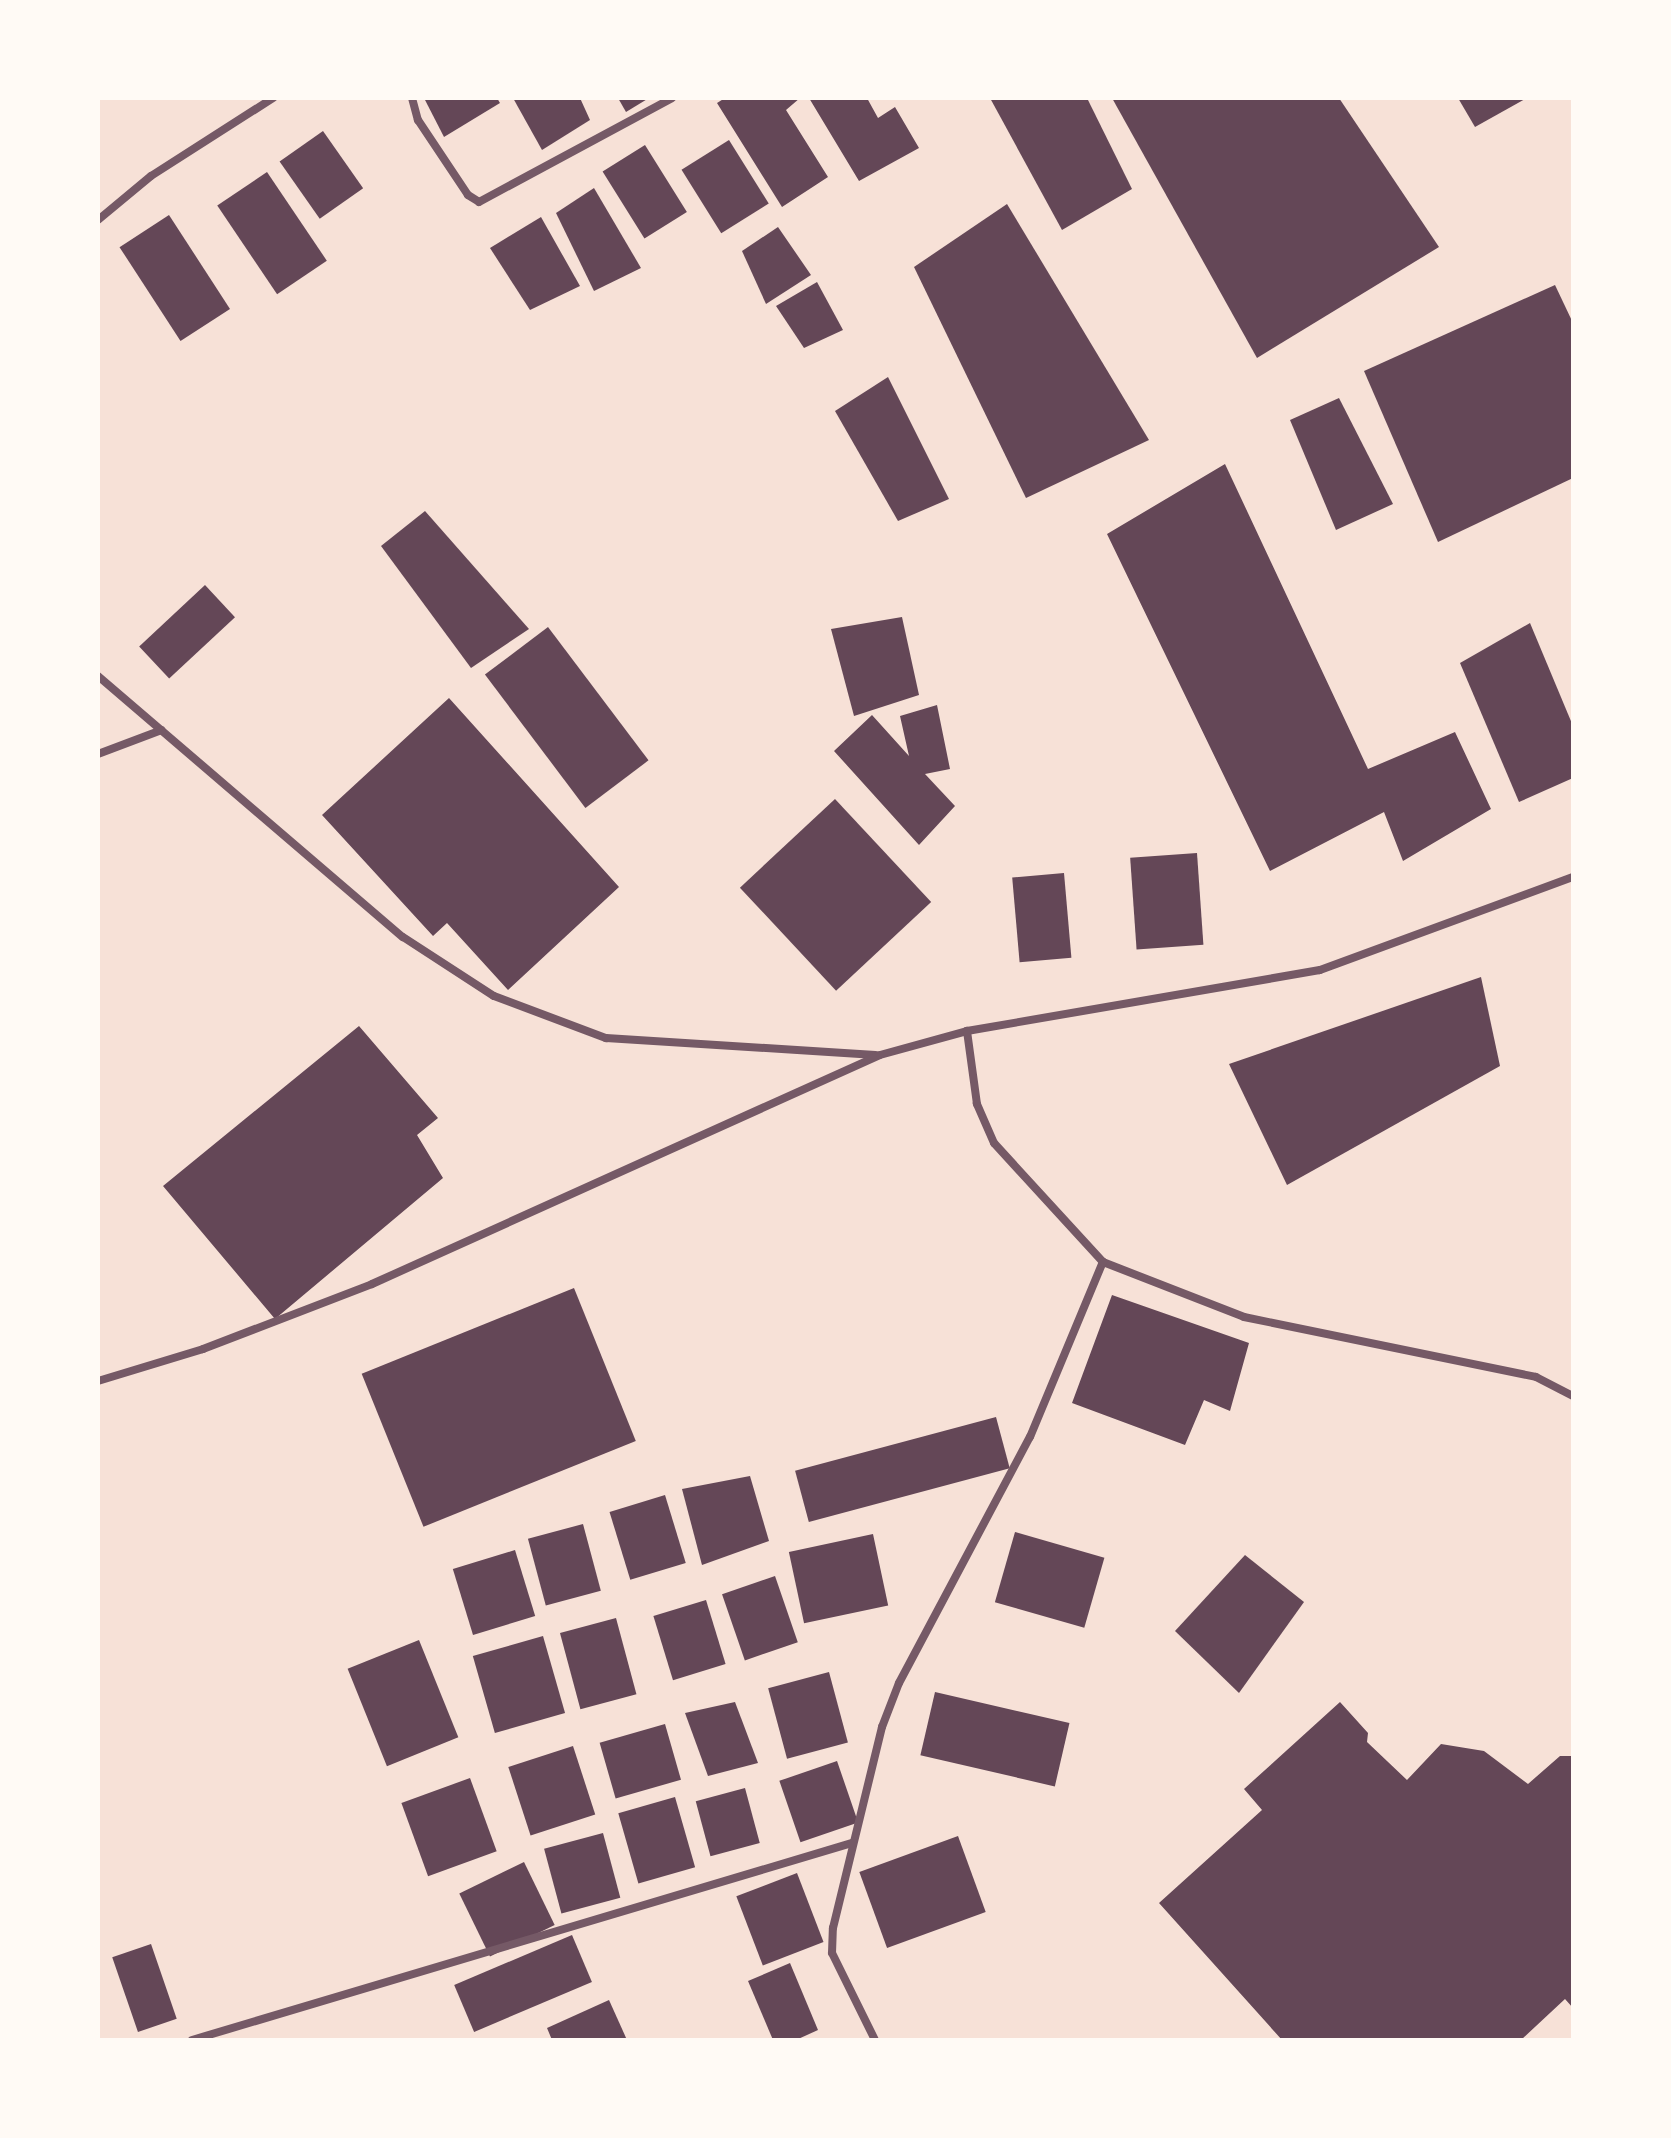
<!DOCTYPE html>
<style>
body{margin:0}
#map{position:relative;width:1671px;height:2138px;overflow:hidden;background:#f7e1d7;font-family:"Public Sans",sans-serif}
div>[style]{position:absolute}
.building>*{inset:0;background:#644757;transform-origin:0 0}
.minor>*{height:8px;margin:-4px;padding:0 4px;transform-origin:4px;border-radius:4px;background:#755966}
span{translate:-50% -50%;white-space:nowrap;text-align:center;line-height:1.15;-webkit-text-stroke:7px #fffaf5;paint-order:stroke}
.frame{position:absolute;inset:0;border:100px solid #fffaf5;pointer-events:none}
</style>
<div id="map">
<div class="building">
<div style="clip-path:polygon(424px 98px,497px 98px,500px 103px,444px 137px)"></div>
<div style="clip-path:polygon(513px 98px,580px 98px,590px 120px,542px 150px)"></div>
<div style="clip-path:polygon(618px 98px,649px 98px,626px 112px)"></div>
<div style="clip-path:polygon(725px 98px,800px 98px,786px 110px,828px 177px,782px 207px,717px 103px)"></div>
<div style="clip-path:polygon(809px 98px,867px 98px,878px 118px,895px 107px,919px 148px,859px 181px)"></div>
<div style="clip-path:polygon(990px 98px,1087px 98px,1132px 189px,1062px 230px)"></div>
<div style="clip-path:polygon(1112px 98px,1339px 98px,1439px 247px,1257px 358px)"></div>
<div style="clip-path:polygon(1458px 98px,1527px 98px,1475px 127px)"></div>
<div style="left:323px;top:131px;width:70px;height:53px;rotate:55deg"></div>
<div style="left:729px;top:140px;width:75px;height:56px;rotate:58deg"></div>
<div style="left:645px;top:145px;width:79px;height:50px;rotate:58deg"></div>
<div style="left:267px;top:172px;width:107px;height:60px;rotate:56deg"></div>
<div style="clip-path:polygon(594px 188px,641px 268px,594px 291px,556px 213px)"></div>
<div style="clip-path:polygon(1007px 204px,1149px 440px,1026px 498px,914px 267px)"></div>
<div style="left:169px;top:215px;width:112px;height:59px;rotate:57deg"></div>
<div style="clip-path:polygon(541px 217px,580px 286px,530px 310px,490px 248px)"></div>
<div style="clip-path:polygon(778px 227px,811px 275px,766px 304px,742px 251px)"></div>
<div style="clip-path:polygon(817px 282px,843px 330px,804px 348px,776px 306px)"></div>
<div style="clip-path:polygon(1555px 285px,1573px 323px,1573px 478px,1438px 542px,1364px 371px)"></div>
<div style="clip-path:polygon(888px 377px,949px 499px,898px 521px,835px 411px)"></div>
<div style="clip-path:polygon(1339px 398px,1393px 504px,1336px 530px,1290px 420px)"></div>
<div style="clip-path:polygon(1225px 464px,1368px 769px,1455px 732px,1491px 809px,1403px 861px,1384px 812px,1270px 871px,1107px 534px)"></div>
<div style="clip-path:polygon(425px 511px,529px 629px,471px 668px,381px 546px)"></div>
<div style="left:205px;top:585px;width:44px;height:90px;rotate:47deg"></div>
<div style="clip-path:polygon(902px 617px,919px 695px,854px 716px,831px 629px)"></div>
<div style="clip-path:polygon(1530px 623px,1573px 726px,1573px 778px,1519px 802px,1460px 663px)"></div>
<div style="left:548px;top:627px;width:167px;height:79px;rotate:53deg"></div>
<div style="clip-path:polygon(449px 698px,619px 887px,508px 990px,447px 923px,433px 936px,322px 815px)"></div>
<div style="clip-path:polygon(937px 705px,950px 769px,925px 774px,955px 806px,919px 845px,834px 751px,872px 715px,909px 756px,900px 716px)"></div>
<div style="left:835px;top:799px;width:141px;height:130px;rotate:47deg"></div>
<div style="left:1197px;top:853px;width:92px;height:67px;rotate:86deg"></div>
<div style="left:1064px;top:873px;width:85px;height:52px;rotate:85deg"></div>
<div style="clip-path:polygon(1481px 977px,1500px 1066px,1287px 1185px,1229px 1064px)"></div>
<div style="clip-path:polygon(359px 1026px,438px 1118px,417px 1135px,443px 1178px,275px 1319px,163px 1186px)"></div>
<div style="left:574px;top:1288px;width:165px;height:229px;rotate:68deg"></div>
<div style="clip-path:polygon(1112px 1295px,1249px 1343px,1230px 1411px,1204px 1400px,1185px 1445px,1072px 1403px)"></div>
<div style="left:996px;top:1417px;width:53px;height:208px;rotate:75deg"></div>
<div style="clip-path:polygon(750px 1476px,769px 1541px,702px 1565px,682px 1489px)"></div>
<div style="left:665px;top:1495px;width:71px;height:58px;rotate:73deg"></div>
<div style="left:583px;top:1524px;width:69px;height:57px;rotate:75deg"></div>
<div style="left:1015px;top:1532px;width:93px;height:73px;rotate:16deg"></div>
<div style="left:873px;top:1534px;width:73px;height:86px;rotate:78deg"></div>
<div style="left:515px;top:1550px;width:69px;height:65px;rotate:73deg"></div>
<div style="clip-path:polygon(1245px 1555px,1304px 1602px,1239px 1693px,1175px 1631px)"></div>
<div style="left:775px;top:1576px;width:70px;height:56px;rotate:71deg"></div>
<div style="left:706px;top:1600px;width:67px;height:55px;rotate:73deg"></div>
<div style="left:616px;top:1618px;width:79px;height:58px;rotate:75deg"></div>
<div style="left:543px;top:1636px;width:80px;height:73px;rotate:74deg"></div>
<div style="left:419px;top:1640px;width:105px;height:77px;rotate:68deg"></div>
<div style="left:829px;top:1672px;width:73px;height:63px;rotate:75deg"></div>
<div style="left:935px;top:1692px;width:138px;height:65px;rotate:13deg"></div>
<div style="clip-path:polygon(735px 1702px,758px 1763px,708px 1776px,685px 1713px)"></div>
<div style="clip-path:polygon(1340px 1702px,1368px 1733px,1367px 1742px,1407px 1780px,1441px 1744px,1484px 1751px,1528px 1784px,1560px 1756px,1573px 1756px,1573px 2008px,1565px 1999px,1521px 2040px,1282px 2040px,1159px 1903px,1262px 1810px,1244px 1789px)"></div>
<div style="left:665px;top:1724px;width:58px;height:68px;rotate:74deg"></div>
<div style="left:573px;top:1746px;width:72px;height:68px;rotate:72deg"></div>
<div style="left:837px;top:1761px;width:65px;height:61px;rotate:71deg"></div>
<div style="left:470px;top:1778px;width:78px;height:73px;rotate:70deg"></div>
<div style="left:745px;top:1788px;width:57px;height:51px;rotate:75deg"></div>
<div style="left:675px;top:1797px;width:73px;height:59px;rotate:74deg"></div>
<div style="left:603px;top:1833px;width:67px;height:61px;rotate:75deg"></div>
<div style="left:958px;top:1836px;width:81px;height:105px;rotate:70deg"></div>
<div style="left:524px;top:1862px;width:70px;height:72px;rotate:64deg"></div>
<div style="left:797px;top:1873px;width:74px;height:65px;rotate:69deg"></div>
<div style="left:572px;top:1935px;width:51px;height:128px;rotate:67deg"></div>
<div style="left:151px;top:1944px;width:79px;height:41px;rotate:71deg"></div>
<div style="clip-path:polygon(790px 1963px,818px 2030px,796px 2040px,773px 2040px,748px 1981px)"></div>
<div style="clip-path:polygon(609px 2000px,627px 2040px,552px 2040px,547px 2028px)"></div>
</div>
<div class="minor">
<div style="left:412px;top:98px;width:23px;rotate:75deg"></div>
<div style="left:418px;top:120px;width:90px;rotate:56.3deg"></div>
<div style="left:468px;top:195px;width:13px;rotate:32deg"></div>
<div style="left:479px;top:202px;width:219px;rotate:-28.3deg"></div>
<div style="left:98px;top:220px;width:69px;rotate:-39.7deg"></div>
<div style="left:151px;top:176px;width:145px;rotate:-32.6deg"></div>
<div style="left:98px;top:676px;width:401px;rotate:40.6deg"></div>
<div style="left:403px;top:937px;width:108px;rotate:33deg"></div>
<div style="left:494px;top:996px;width:120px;rotate:20.6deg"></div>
<div style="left:606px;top:1038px;width:270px;rotate:3.6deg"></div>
<div style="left:98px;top:754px;width:68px;rotate:-20.6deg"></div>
<div style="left:1103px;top:1262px;width:151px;rotate:21.3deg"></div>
<div style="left:1244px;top:1317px;width:298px;rotate:11.6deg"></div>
<div style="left:1536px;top:1377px;width:42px;rotate:27.2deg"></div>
<div style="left:98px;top:1381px;width:110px;rotate:-16.9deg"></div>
<div style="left:203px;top:1349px;width:181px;rotate:-21deg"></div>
<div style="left:372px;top:1284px;width:557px;rotate:-24.27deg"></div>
<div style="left:880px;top:1055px;width:90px;rotate:-15.4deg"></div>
<div style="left:967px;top:1031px;width:358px;rotate:-9.8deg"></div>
<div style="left:1320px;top:970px;width:270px;rotate:-20.2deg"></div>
<div style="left:192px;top:2040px;width:689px;rotate:-16.62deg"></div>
<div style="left:875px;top:2040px;width:97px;rotate:-116.3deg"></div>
<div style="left:832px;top:1953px;width:25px;rotate:-88deg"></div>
<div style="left:833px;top:1928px;width:207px;rotate:-76.3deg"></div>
<div style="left:882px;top:1727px;width:47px;rotate:-68.9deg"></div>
<div style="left:899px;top:1683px;width:279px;rotate:-62deg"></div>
<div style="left:1030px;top:1437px;width:190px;rotate:-67.4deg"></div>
<div style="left:1103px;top:1262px;width:161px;rotate:-132.5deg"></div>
<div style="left:994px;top:1143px;width:43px;rotate:-113.6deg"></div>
<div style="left:977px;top:1104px;width:74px;rotate:-97.8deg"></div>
</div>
<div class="frame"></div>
</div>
